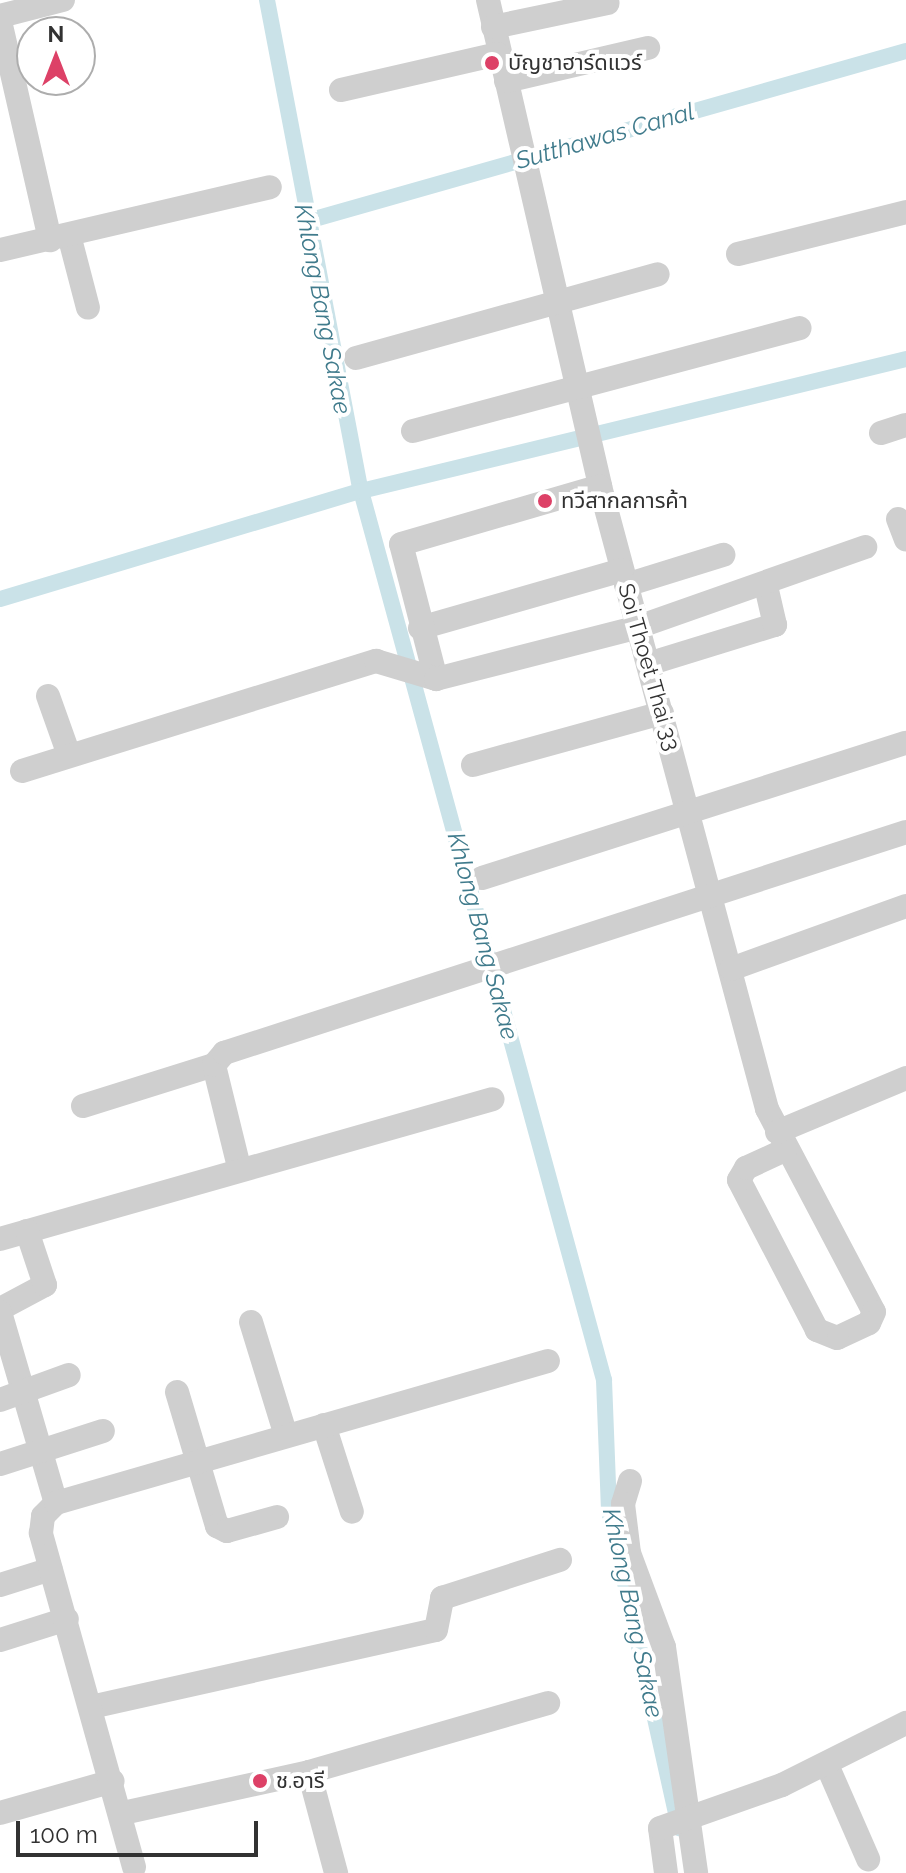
<!DOCTYPE html>
<meta charset="utf-8">
<style>
body{margin:0}
#map{position:relative;width:906px;height:1873px;overflow:hidden;background:#fff;font-family:Raleway,"Noto Sans Thai",sans-serif}
div>[style]{position:absolute}
.canal>*{height:16px;margin:-8px;padding:0 8px;transform-origin:8px;border-radius:8px;background:#cae2e8}
.minor>*{height:24px;margin:-12px;padding:0 12px;transform-origin:12px;border-radius:12px;background:#cfcfcf}
.dots>*{width:22px;height:22px;translate:-50% -50%;box-sizing:border-box;border:4px solid #fff;border-radius:50%}
span{translate:-50% -50%;white-space:nowrap;text-align:center;line-height:1.15;-webkit-text-stroke:8px #fff;paint-order:stroke}
.poi-label{font-size:22px;color:#323232}
.left{translate:0 -50%;text-align:left}
.street-label{font-size:22px;color:#323232}
.water-label{font-size:24px;color:#407b8c;font-style:italic}
.north{position:absolute;left:16px;top:16px;width:80px;height:80px;box-sizing:border-box;background:#fff;border:2px solid #adadad;border-radius:50%;rotate:0deg;font-size:22px;font-weight:700;line-height:32px;text-align:center;color:#323232}
.north::after{content:'';display:block;margin:auto;width:28px;height:36px;background:#dd4167;clip-path:polygon(50% 0,100% 100%,50% 72%,0 100%)}
.scale{position:absolute;left:16px;top:1821px;width:242px;height:36px;box-sizing:border-box;border:4px solid #323232;border-top:0;padding-left:10px;font-size:24px;line-height:28px;white-space:nowrap;color:#323232;-webkit-text-stroke:6px #fff;paint-order:stroke}
</style>
<div id="map">
<div class="canal">
<div style="left:267px;top:0;width:500px;rotate:79.2deg"></div>
<div style="left:361px;top:491px;width:922px;rotate:74.71deg"></div>
<div style="left:604px;top:1380px;width:131px;rotate:87.8deg"></div>
<div style="left:609px;top:1511px;width:325px;rotate:77.5deg"></div>
<div style="left:304px;top:222px;width:626px;rotate:-15.86deg"></div>
<div style="left:0;top:599px;width:377px;rotate:-16.7deg"></div>
<div style="left:361px;top:491px;width:561px;rotate:-13.61deg"></div>
</div>
<div class="minor">
<div style="left:488px;top:0;width:499px;rotate:77deg"></div>
<div style="left:600px;top:486px;width:645px;rotate:74.99deg"></div>
<div style="left:767px;top:1109px;width:229px;rotate:62.2deg"></div>
<div style="left:874px;top:1312px;width:12px;rotate:114deg"></div>
<div style="left:869px;top:1323px;width:35px;rotate:155deg"></div>
<div style="left:837px;top:1338px;width:22px;rotate:-158deg"></div>
<div style="left:817px;top:1330px;width:169px;rotate:-117.5deg"></div>
<div style="left:739px;top:1180px;width:14px;rotate:-60deg"></div>
<div style="left:746px;top:1168px;width:43px;rotate:-24.8deg"></div>
<div style="left:0;top:16px;width:65px;rotate:-14.3deg"></div>
<div style="left:0;top:21px;width:225px;rotate:77.1deg"></div>
<div style="left:493px;top:27px;width:117px;rotate:-11.8deg"></div>
<div style="left:506px;top:81px;width:146px;rotate:-13.1deg"></div>
<div style="left:341px;top:90px;width:161px;rotate:-12.9deg"></div>
<div style="left:69px;top:235px;width:75px;rotate:75.4deg"></div>
<div style="left:0;top:250px;width:277px;rotate:-13.1deg"></div>
<div style="left:738px;top:254px;width:173px;rotate:-14deg"></div>
<div style="left:356px;top:358px;width:313px;rotate:-15.5deg"></div>
<div style="left:413px;top:431px;width:400px;rotate:-14.9deg"></div>
<div style="left:881px;top:433px;width:26px;rotate:-18deg"></div>
<div style="left:898px;top:519px;width:22px;rotate:69deg"></div>
<div style="left:626px;top:585px;width:102px;rotate:-17.2deg"></div>
<div style="left:420px;top:628px;width:210px;rotate:-16deg"></div>
<div style="left:648px;top:664px;width:133px;rotate:-17.1deg"></div>
<div style="left:775px;top:625px;width:40px;rotate:-103deg"></div>
<div style="left:436px;top:679px;width:139px;rotate:-104.5deg"></div>
<div style="left:401px;top:544px;width:207px;rotate:-16.2deg"></div>
<div style="left:48px;top:696px;width:63px;rotate:70.4deg"></div>
<div style="left:473px;top:765px;width:196px;rotate:-15.4deg"></div>
<div style="left:22px;top:771px;width:371px;rotate:-17.3deg"></div>
<div style="left:376px;top:661px;width:63px;rotate:16.7deg"></div>
<div style="left:436px;top:679px;width:209px;rotate:-14.4deg"></div>
<div style="left:638px;top:627px;width:241px;rotate:-19.4deg"></div>
<div style="left:482px;top:878px;width:445px;rotate:-17.7deg"></div>
<div style="left:731px;top:969px;width:186px;rotate:-19.8deg"></div>
<div style="left:83px;top:1106px;width:137px;rotate:-17.4deg"></div>
<div style="left:777px;top:1132px;width:140px;rotate:-22.7deg"></div>
<div style="left:239px;top:1167px;width:105px;rotate:-103.8deg"></div>
<div style="left:214px;top:1065px;width:16px;rotate:-50deg"></div>
<div style="left:224px;top:1053px;width:717px;rotate:-17.95deg"></div>
<div style="left:0;top:1239px;width:512px;rotate:-15.85deg"></div>
<div style="left:0;top:1309px;width:51px;rotate:-28.1deg"></div>
<div style="left:45px;top:1285px;width:57px;rotate:-108.4deg"></div>
<div style="left:0;top:1312px;width:199px;rotate:73.7deg"></div>
<div style="left:251px;top:1322px;width:119px;rotate:72.9deg"></div>
<div style="left:177px;top:1392px;width:140px;rotate:73.4deg"></div>
<div style="left:217px;top:1526px;width:11px;rotate:27deg"></div>
<div style="left:227px;top:1531px;width:52px;rotate:-15.6deg"></div>
<div style="left:0;top:1400px;width:73px;rotate:-19.9deg"></div>
<div style="left:324px;top:1425px;width:91px;rotate:72.2deg"></div>
<div style="left:0;top:1464px;width:108px;rotate:-17.8deg"></div>
<div style="left:630px;top:1481px;width:24px;rotate:107deg"></div>
<div style="left:623px;top:1504px;width:49px;rotate:83deg"></div>
<div style="left:629px;top:1553px;width:100px;rotate:69.6deg"></div>
<div style="left:664px;top:1647px;width:228px;rotate:81.9deg"></div>
<div style="left:0;top:1585px;width:53px;rotate:-17.4deg"></div>
<div style="left:0;top:1640px;width:70px;rotate:-17.4deg"></div>
<div style="left:91px;top:1707px;width:353px;rotate:-12.6deg"></div>
<div style="left:436px;top:1630px;width:33px;rotate:-79deg"></div>
<div style="left:442px;top:1598px;width:124px;rotate:-17.9deg"></div>
<div style="left:827px;top:1765px;width:103px;rotate:66.4deg"></div>
<div style="left:309px;top:1772px;width:105px;rotate:75deg"></div>
<div style="left:0;top:1813px;width:117px;rotate:-15.8deg"></div>
<div style="left:123px;top:1813px;width:190px;rotate:-12.4deg"></div>
<div style="left:309px;top:1772px;width:249px;rotate:-16.1deg"></div>
<div style="left:134px;top:1867px;width:347px;rotate:-105.6deg"></div>
<div style="left:41px;top:1533px;width:17px;rotate:-83deg"></div>
<div style="left:43px;top:1516px;width:18px;rotate:-45deg"></div>
<div style="left:56px;top:1503px;width:512px;rotate:-16.1deg"></div>
<div style="left:666px;top:1873px;width:45px;rotate:-97.6deg"></div>
<div style="left:660px;top:1828px;width:129px;rotate:-19.4deg"></div>
<div style="left:782px;top:1785px;width:139px;rotate:-26.6deg"></div>
</div>
<div class="dots">
<div style="left:492px;top:63px;background:#dd4167"></div>
<div style="left:545px;top:501px;background:#dd4167"></div>
<div style="left:260px;top:1781px;background:#dd4167"></div>
</div>
<div class="poi-label">
<span class="left" style="left:508px;top:63px">บัญชาฮาร์ดแวร์</span>
<span class="left" style="left:561px;top:501px">ทวีสากลการค้า</span>
<span class="left" style="left:276px;top:1781px">ช.อารี</span>
</div>
<div class="street-label">
<span style="left:649px;top:667px;rotate:74deg">Soi Thoet Thai 33</span>
</div>
<div class="water-label">
<span style="left:605px;top:136px;rotate:-16deg">Sutthawas Canal</span>
<span style="left:323px;top:309px;rotate:79deg">Khlong Bang Sakae</span>
<span style="left:483px;top:936px;rotate:75deg">Khlong Bang Sakae</span>
<span style="left:633px;top:1613px;rotate:78deg">Khlong Bang Sakae</span>
</div>
<div class="north">N</div>
<div class="scale">100 m</div>
</div>
